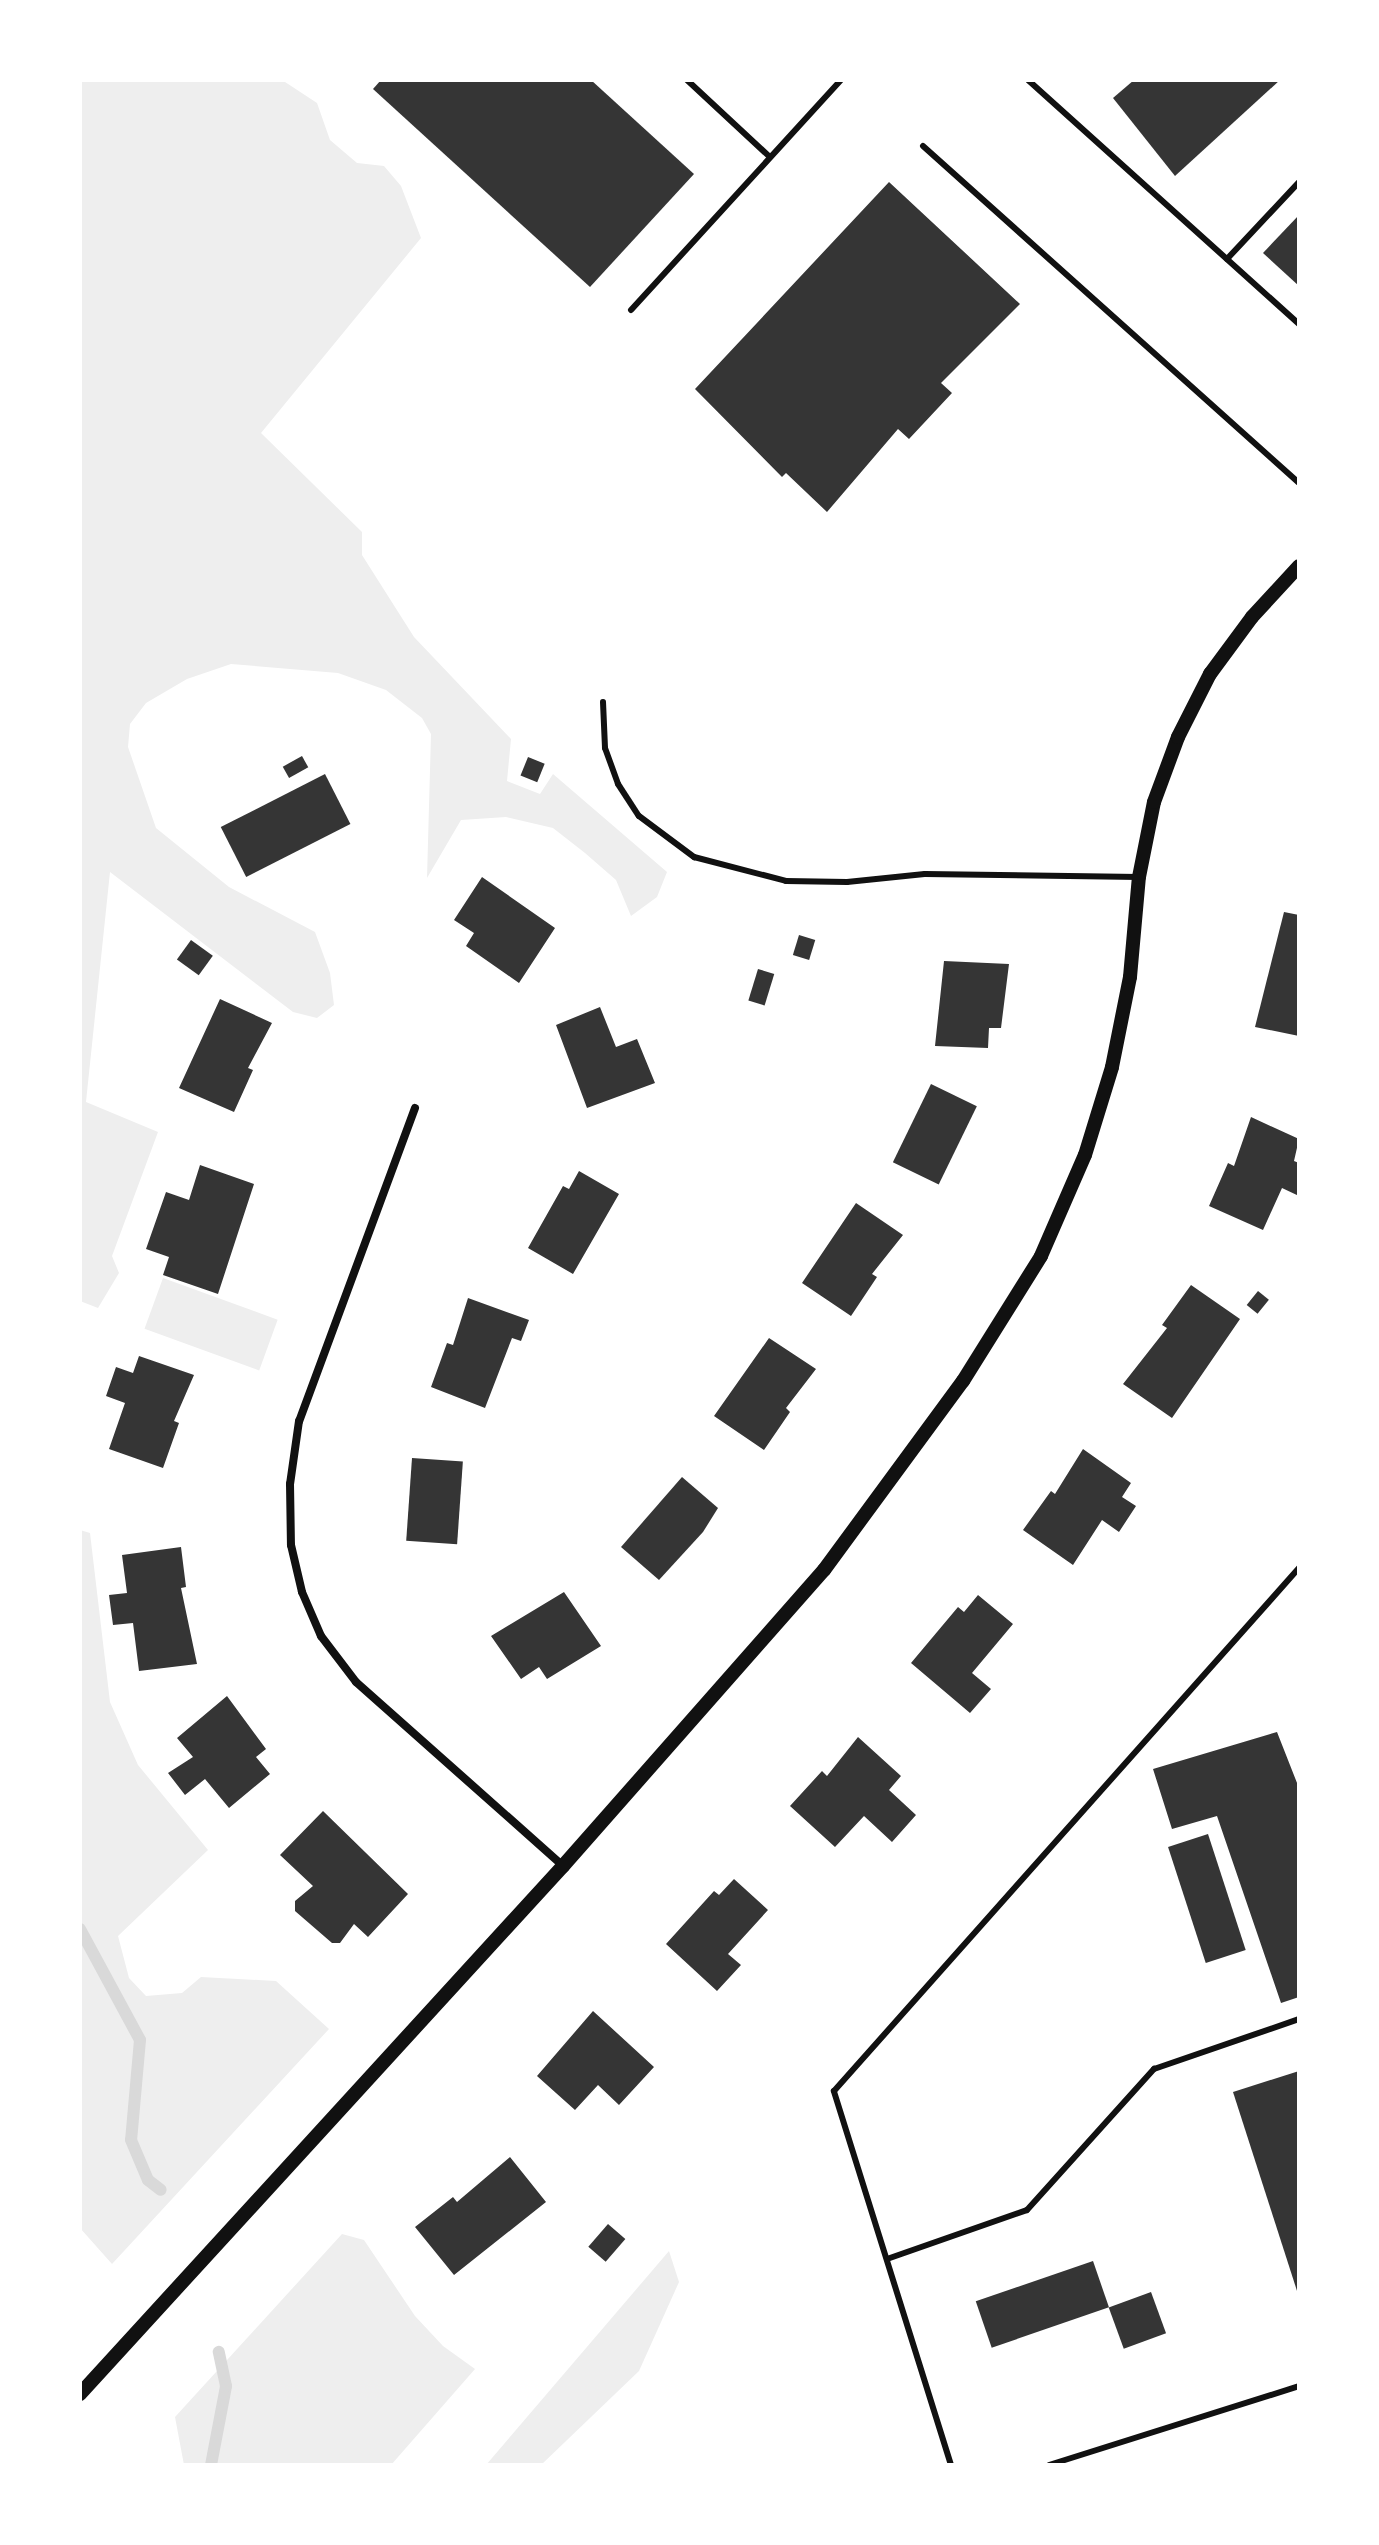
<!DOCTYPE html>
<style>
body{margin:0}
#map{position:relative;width:1379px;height:2545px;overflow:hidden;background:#fff;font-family:"Playfair Display",serif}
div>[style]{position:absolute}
.green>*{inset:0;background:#eee;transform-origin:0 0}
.stream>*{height:12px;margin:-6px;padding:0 6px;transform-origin:6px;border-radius:6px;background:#d9d9d9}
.building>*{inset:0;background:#353535;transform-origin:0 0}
.service>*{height:6px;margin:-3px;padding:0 3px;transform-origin:3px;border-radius:3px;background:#111}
.minor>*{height:8px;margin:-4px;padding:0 4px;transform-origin:4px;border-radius:4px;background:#111}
.tertiary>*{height:14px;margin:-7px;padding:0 7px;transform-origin:7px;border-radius:7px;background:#111}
span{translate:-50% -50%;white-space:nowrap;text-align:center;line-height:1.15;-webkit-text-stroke:8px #fff;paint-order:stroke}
.frame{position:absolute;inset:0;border:82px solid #fff;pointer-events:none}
</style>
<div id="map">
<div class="green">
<i style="clip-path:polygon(80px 80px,282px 80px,317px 103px,330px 140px,357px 163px,384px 166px,401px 186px,421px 238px,261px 433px,362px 532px,362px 555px,414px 637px,511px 739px,507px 781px,540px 794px,553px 774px,667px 872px,657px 897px,631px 916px,616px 880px,585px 853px,553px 828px,506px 817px,461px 820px,427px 878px,431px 734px,422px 718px,386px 690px,338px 673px,231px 664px,187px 679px,146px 703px,130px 724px,128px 747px,156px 828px,229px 887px,315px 932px,330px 973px,334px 1005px,317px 1018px,293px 1012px,110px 872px,86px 1102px,158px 1132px,112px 1256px,119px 1273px,98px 1308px,80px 1301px)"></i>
<i style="left:163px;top:1278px;width:122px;height:54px;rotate:20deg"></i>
<i style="clip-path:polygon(80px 1530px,90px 1533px,110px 1702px,138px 1765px,208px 1850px,118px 1936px,129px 1978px,146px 1996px,182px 1993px,201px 1977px,276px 1981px,329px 2029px,112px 2264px,80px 2228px)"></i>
<i style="clip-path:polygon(342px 2234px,364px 2240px,415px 2316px,443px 2346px,475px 2369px,391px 2465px,184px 2465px,175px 2417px)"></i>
<i style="clip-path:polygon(669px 2251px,679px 2282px,639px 2371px,541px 2465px,486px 2465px)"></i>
</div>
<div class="stream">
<i style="left:80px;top:1929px;width:126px;rotate:61.6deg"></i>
<i style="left:140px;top:2040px;width:100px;rotate:95.1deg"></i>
<i style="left:131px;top:2140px;width:43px;rotate:67deg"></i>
<i style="left:148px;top:2180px;width:16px;rotate:38deg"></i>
<i style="left:211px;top:2465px;width:80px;rotate:-79.2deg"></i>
<i style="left:226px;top:2386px;width:35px;rotate:-102deg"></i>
</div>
<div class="building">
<i style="clip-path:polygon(381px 80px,591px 80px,694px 174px,590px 287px,373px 89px)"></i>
<i style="clip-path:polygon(1134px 80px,1280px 80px,1175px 176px,1113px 98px)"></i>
<i style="clip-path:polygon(889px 182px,1020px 304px,941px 383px,952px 393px,909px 439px,898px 429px,827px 512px,786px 473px,782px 477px,695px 389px)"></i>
<i style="clip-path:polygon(1299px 215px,1299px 286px,1263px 253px)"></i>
<i style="left:302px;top:756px;width:13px;height:22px;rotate:61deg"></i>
<i style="left:528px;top:757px;width:18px;height:20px;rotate:22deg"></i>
<i style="left:325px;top:774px;width:56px;height:117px;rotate:63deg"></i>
<i style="clip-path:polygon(482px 877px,555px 928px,519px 983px,466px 946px,474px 933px,454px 920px)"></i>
<i style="clip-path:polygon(1284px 912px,1299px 915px,1299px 1036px,1255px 1027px)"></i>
<i style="left:799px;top:935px;width:17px;height:21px;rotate:17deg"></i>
<i style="left:191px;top:940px;width:27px;height:24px;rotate:36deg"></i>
<i style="clip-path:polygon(944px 961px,1009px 964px,1001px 1028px,989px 1028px,988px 1048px,935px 1046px)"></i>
<i style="left:758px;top:969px;width:17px;height:33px;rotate:17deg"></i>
<i style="clip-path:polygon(220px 999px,272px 1023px,248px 1068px,253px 1070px,234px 1112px,179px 1088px)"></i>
<i style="clip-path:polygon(600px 1007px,616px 1047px,637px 1039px,655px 1083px,587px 1108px,556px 1025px)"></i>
<i style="left:931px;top:1084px;width:51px;height:87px;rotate:26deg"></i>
<i style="clip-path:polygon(1251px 1117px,1299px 1139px,1294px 1161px,1299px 1163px,1299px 1196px,1282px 1188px,1263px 1230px,1209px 1206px,1228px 1163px,1234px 1166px)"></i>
<i style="clip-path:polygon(200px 1165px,254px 1184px,218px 1294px,163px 1275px,169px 1257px,146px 1249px,166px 1192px,189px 1200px)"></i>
<i style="clip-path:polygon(579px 1171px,619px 1194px,573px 1274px,528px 1248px,563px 1186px,569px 1189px)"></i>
<i style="clip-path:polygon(856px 1203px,903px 1235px,872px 1274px,877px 1277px,851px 1316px,802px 1283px)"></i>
<i style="clip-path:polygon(1191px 1285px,1240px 1319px,1172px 1418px,1123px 1384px,1167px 1328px,1162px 1325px)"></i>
<i style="left:1258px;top:1291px;width:14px;height:18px;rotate:39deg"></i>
<i style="clip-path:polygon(468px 1298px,529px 1320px,521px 1341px,512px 1338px,485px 1408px,431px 1387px,447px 1343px,453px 1345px)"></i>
<i style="clip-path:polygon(769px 1338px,816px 1369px,786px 1408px,790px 1412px,764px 1450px,714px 1416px)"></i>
<i style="clip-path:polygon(139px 1356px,194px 1375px,174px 1421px,179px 1423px,163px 1468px,109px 1449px,125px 1403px,106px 1396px,116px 1367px,133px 1373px)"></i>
<i style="clip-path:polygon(1083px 1449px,1131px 1483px,1122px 1497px,1136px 1506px,1119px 1532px,1102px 1520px,1073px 1565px,1023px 1530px,1051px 1491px,1055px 1494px)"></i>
<i style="left:412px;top:1458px;width:51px;height:83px;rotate:4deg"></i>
<i style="clip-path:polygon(682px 1477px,718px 1508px,703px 1532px,659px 1580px,621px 1547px)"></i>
<i style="clip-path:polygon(181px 1547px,186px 1587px,181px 1588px,197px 1664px,139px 1671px,133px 1623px,113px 1625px,109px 1595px,127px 1593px,122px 1555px)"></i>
<i style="clip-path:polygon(564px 1592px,601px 1646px,547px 1679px,539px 1667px,521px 1679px,491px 1636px)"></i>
<i style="clip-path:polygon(978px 1595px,1013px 1624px,972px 1673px,991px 1689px,970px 1713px,911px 1663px,958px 1607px,964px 1612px)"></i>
<i style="clip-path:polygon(227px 1696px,266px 1749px,256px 1757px,270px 1774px,229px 1808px,205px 1779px,185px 1795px,168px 1773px,193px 1757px,177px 1738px)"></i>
<i style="clip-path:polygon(1277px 1732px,1299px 1788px,1299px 1997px,1281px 2003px,1217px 1816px,1172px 1829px,1153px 1769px)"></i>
<i style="clip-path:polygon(858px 1737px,901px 1776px,889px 1790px,916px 1815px,892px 1842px,864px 1816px,835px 1847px,790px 1806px,822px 1771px,827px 1776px)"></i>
<i style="clip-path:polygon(323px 1811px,408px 1894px,368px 1937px,354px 1924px,340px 1943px,332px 1943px,295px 1911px,295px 1901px,313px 1886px,280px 1855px)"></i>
<i style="left:1208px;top:1834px;width:122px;height:42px;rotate:72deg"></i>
<i style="clip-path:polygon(734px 1879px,768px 1910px,728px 1954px,741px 1965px,717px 1991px,666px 1944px,714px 1891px,719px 1895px)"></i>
<i style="clip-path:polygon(593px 2011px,654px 2067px,619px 2105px,598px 2085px,575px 2110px,537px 2076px)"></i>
<i style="clip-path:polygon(1299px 2071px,1299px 2293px,1298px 2294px,1233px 2092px)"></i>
<i style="clip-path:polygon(510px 2157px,546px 2202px,454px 2275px,415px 2227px,453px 2197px,457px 2202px)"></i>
<i style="left:608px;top:2224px;width:23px;height:30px;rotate:41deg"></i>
<i style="left:1093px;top:2261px;width:49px;height:124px;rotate:71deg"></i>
<i style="left:1151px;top:2292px;width:44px;height:45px;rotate:70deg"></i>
</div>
<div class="service">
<i style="left:687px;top:80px;width:113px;rotate:42.9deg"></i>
<i style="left:1028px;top:80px;width:365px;rotate:42deg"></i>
<i style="left:923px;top:146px;width:505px;rotate:41.87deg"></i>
<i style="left:1227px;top:259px;width:105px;rotate:-46.9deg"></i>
<i style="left:631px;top:310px;width:311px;rotate:-47.6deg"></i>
<i style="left:603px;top:702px;width:46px;rotate:87.5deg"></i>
<i style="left:605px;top:748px;width:38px;rotate:70deg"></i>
<i style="left:618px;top:784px;width:38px;rotate:57deg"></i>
<i style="left:639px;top:816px;width:69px;rotate:36.7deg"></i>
<i style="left:694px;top:857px;width:95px;rotate:14.6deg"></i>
<i style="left:786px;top:881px;width:61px;rotate:0.9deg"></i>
<i style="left:847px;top:882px;width:78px;rotate:-5.9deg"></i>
<i style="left:925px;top:874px;width:214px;rotate:0.8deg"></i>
<i style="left:887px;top:2259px;width:148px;rotate:-19.3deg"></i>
<i style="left:1027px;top:2210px;width:190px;rotate:-48deg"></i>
<i style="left:1154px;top:2069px;width:153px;rotate:-19deg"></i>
<i style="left:951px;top:2465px;width:392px;rotate:-107.4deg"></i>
<i style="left:834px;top:2091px;width:700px;rotate:-48.36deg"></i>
<i style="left:1049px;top:2465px;width:262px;rotate:-17.5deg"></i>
</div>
<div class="minor">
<i style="left:415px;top:1108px;width:334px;rotate:110.3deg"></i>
<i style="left:299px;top:1421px;width:64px;rotate:98.1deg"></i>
<i style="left:290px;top:1484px;width:61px;rotate:89.1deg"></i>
<i style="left:291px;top:1545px;width:48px;rotate:76.8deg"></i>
<i style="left:302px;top:1592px;width:48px;rotate:66.6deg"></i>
<i style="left:321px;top:1636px;width:58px;rotate:52.7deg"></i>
<i style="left:356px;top:1682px;width:277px;rotate:41.6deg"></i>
</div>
<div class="tertiary">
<i style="left:80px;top:2394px;width:716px;rotate:-47.55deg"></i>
<i style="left:563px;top:1866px;width:395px;rotate:-48.6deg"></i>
<i style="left:824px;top:1570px;width:235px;rotate:-53.7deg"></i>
<i style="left:963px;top:1381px;width:147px;rotate:-58deg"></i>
<i style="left:1041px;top:1256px;width:110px;rotate:-66.5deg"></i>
<i style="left:1085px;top:1155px;width:92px;rotate:-72.9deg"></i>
<i style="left:1112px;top:1067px;width:92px;rotate:-78.7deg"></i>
<i style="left:1130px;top:977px;width:100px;rotate:-84.9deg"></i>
<i style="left:1139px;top:877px;width:76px;rotate:-78.7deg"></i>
<i style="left:1154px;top:802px;width:69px;rotate:-69.7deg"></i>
<i style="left:1178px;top:737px;width:71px;rotate:-63.1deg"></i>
<i style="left:1210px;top:674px;width:71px;rotate:-53.6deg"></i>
<i style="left:1252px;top:617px;width:69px;rotate:-47.3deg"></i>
</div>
<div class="frame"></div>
</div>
